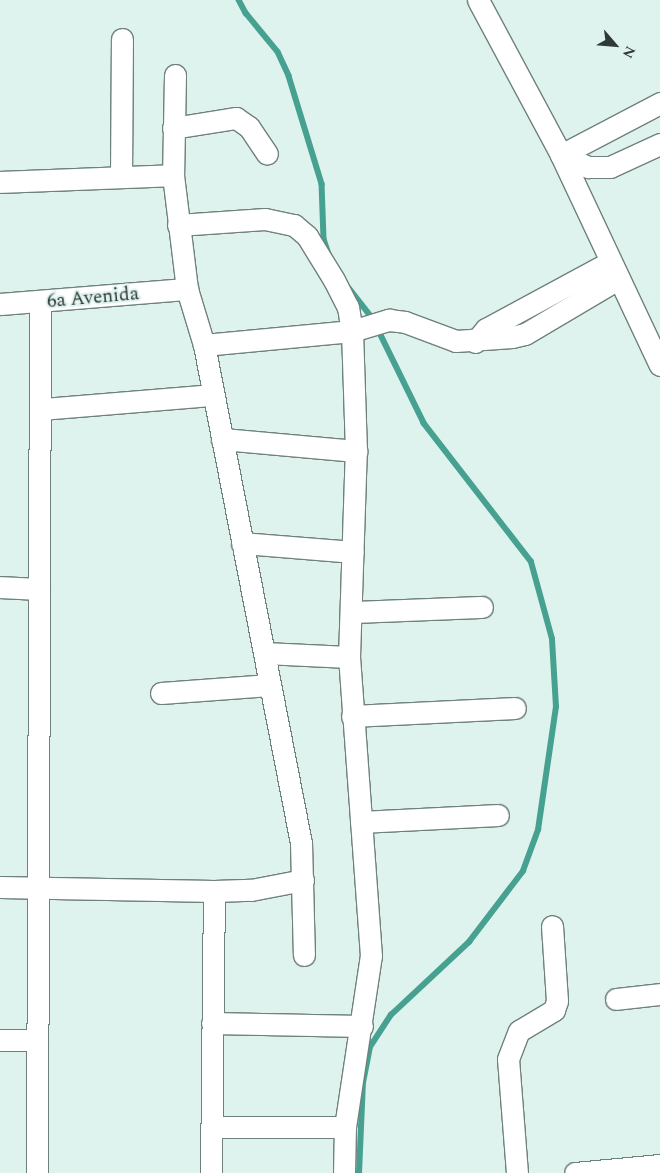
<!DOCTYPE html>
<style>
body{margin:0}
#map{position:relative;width:660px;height:1173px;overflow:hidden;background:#dff3ee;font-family:Spectral,serif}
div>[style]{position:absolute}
.stream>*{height:5.5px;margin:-2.75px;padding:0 2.75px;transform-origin:2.75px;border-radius:2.75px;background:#47a191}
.roads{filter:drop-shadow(1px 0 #6f817d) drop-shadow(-1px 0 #6f817d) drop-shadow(0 1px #6f817d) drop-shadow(0 -1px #6f817d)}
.minor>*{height:21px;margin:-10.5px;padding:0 10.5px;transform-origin:10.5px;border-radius:10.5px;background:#fff}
span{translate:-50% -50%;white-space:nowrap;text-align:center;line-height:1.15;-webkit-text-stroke:4px #dff3ee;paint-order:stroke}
.street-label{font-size:19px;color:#313937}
.north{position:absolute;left:590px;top:20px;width:50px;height:50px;-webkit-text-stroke:4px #dff3ee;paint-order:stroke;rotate:117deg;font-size:14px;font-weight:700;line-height:20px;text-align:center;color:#313937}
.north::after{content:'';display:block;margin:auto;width:18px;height:22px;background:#313937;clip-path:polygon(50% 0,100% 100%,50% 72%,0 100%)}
</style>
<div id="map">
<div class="stream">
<i style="left:239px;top:0;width:15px;rotate:62deg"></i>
<i style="left:246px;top:13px;width:50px;rotate:50.6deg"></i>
<i style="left:278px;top:52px;width:26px;rotate:65deg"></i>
<i style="left:289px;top:76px;width:113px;rotate:73deg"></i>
<i style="left:322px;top:184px;width:55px;rotate:87.9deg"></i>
<i style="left:324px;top:239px;width:16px;rotate:72deg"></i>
<i style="left:349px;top:288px;width:41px;rotate:52deg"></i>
<i style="left:359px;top:1173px;width:90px;rotate:-87.5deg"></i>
<i style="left:363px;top:1083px;width:37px;rotate:-79deg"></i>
<i style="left:370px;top:1047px;width:38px;rotate:-57deg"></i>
<i style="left:391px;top:1015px;width:107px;rotate:-43.1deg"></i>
<i style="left:469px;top:942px;width:89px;rotate:-52.7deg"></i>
<i style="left:523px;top:871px;width:44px;rotate:-69.9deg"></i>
<i style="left:538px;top:830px;width:124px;rotate:-81.7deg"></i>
<i style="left:556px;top:707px;width:68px;rotate:-93.4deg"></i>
<i style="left:552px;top:639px;width:80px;rotate:-105.3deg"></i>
<i style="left:531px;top:562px;width:175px;rotate:-127.8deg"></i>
<i style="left:424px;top:424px;width:107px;rotate:-116.1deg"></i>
</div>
<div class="roads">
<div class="minor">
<i style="left:478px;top:0;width:176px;rotate:61.8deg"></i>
<i style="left:561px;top:155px;width:232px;rotate:64.8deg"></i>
<i style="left:175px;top:75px;width:100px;rotate:91.1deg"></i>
<i style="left:173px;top:175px;width:115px;rotate:83deg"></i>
<i style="left:187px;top:289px;width:59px;rotate:73.1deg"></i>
<i style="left:204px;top:345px;width:507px;rotate:78.98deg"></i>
<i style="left:301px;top:843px;width:112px;rotate:88.5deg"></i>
<i style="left:173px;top:128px;width:64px;rotate:-9deg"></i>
<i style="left:236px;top:118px;width:16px;rotate:35deg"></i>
<i style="left:249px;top:127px;width:32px;rotate:56deg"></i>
<i style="left:561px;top:155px;width:112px;rotate:-27.7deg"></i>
<i style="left:561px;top:155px;width:30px;rotate:24deg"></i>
<i style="left:588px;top:167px;width:22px"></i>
<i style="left:610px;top:167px;width:55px;rotate:-24.7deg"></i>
<i style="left:121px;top:177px;width:138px;rotate:-89.6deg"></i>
<i style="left:0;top:182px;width:173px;rotate:-2.3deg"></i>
<i style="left:178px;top:225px;width:87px;rotate:-3.9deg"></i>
<i style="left:265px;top:219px;width:30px;rotate:12deg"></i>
<i style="left:294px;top:225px;width:17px;rotate:40deg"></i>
<i style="left:307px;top:236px;width:52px;rotate:58.5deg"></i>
<i style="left:334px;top:280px;width:30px;rotate:63deg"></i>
<i style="left:348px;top:307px;width:24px;rotate:81deg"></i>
<i style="left:352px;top:331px;width:149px;rotate:174.6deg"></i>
<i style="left:0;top:304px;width:188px;rotate:-4.6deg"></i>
<i style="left:475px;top:342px;width:17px;rotate:-50deg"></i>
<i style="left:486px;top:329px;width:141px;rotate:-28.4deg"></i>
<i style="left:42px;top:409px;width:171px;rotate:-4.7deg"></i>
<i style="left:222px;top:439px;width:135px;rotate:5.1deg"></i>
<i style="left:242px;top:543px;width:111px;rotate:4.6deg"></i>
<i style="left:0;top:587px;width:39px;rotate:3deg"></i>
<i style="left:352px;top:612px;width:130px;rotate:-2.2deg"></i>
<i style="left:264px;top:653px;width:85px;rotate:2.7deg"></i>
<i style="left:161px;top:693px;width:109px;rotate:-4.2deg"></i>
<i style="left:352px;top:716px;width:163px;rotate:-2.8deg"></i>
<i style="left:361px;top:822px;width:137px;rotate:-2.9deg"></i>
<i style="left:0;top:887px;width:214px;rotate:1.1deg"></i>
<i style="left:214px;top:891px;width:37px;rotate:-2deg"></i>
<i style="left:251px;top:890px;width:53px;rotate:-10.9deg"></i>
<i style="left:616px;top:999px;width:44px;rotate:-6.5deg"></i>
<i style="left:212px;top:1023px;width:150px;rotate:1.1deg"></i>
<i style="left:0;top:1040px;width:37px"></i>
<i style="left:211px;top:1127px;width:134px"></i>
<i style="left:37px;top:1173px;width:870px;rotate:-89.8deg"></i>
<i style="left:211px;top:1173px;width:282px;rotate:-89.4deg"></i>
<i style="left:344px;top:1173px;width:46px;rotate:-88.8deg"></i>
<i style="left:345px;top:1127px;width:173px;rotate:-81.4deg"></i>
<i style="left:371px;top:956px;width:300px;rotate:-94.2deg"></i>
<i style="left:349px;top:657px;width:206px;rotate:-88.1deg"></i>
<i style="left:356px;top:451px;width:120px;rotate:-91.9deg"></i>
<i style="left:352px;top:331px;width:39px;rotate:-17deg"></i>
<i style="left:389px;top:320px;width:16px;rotate:7deg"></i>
<i style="left:405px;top:322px;width:54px;rotate:20.4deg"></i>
<i style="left:456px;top:341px;width:56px;rotate:-4.1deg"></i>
<i style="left:512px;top:337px;width:13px;rotate:-13deg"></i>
<i style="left:525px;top:334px;width:108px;rotate:-30.6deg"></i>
<i style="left:517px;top:1173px;width:114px;rotate:-94.5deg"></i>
<i style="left:508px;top:1059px;width:30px;rotate:-69deg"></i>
<i style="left:519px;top:1031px;width:41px;rotate:-31deg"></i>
<i style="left:554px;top:1010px;width:9px;rotate:-72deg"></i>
<i style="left:557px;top:1001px;width:75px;rotate:-93.8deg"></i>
<i style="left:575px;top:1173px;width:85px;rotate:-5.4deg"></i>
</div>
</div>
<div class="street-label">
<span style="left:93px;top:298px;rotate:-5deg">6a Avenida</span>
</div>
<div class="north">N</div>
</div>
